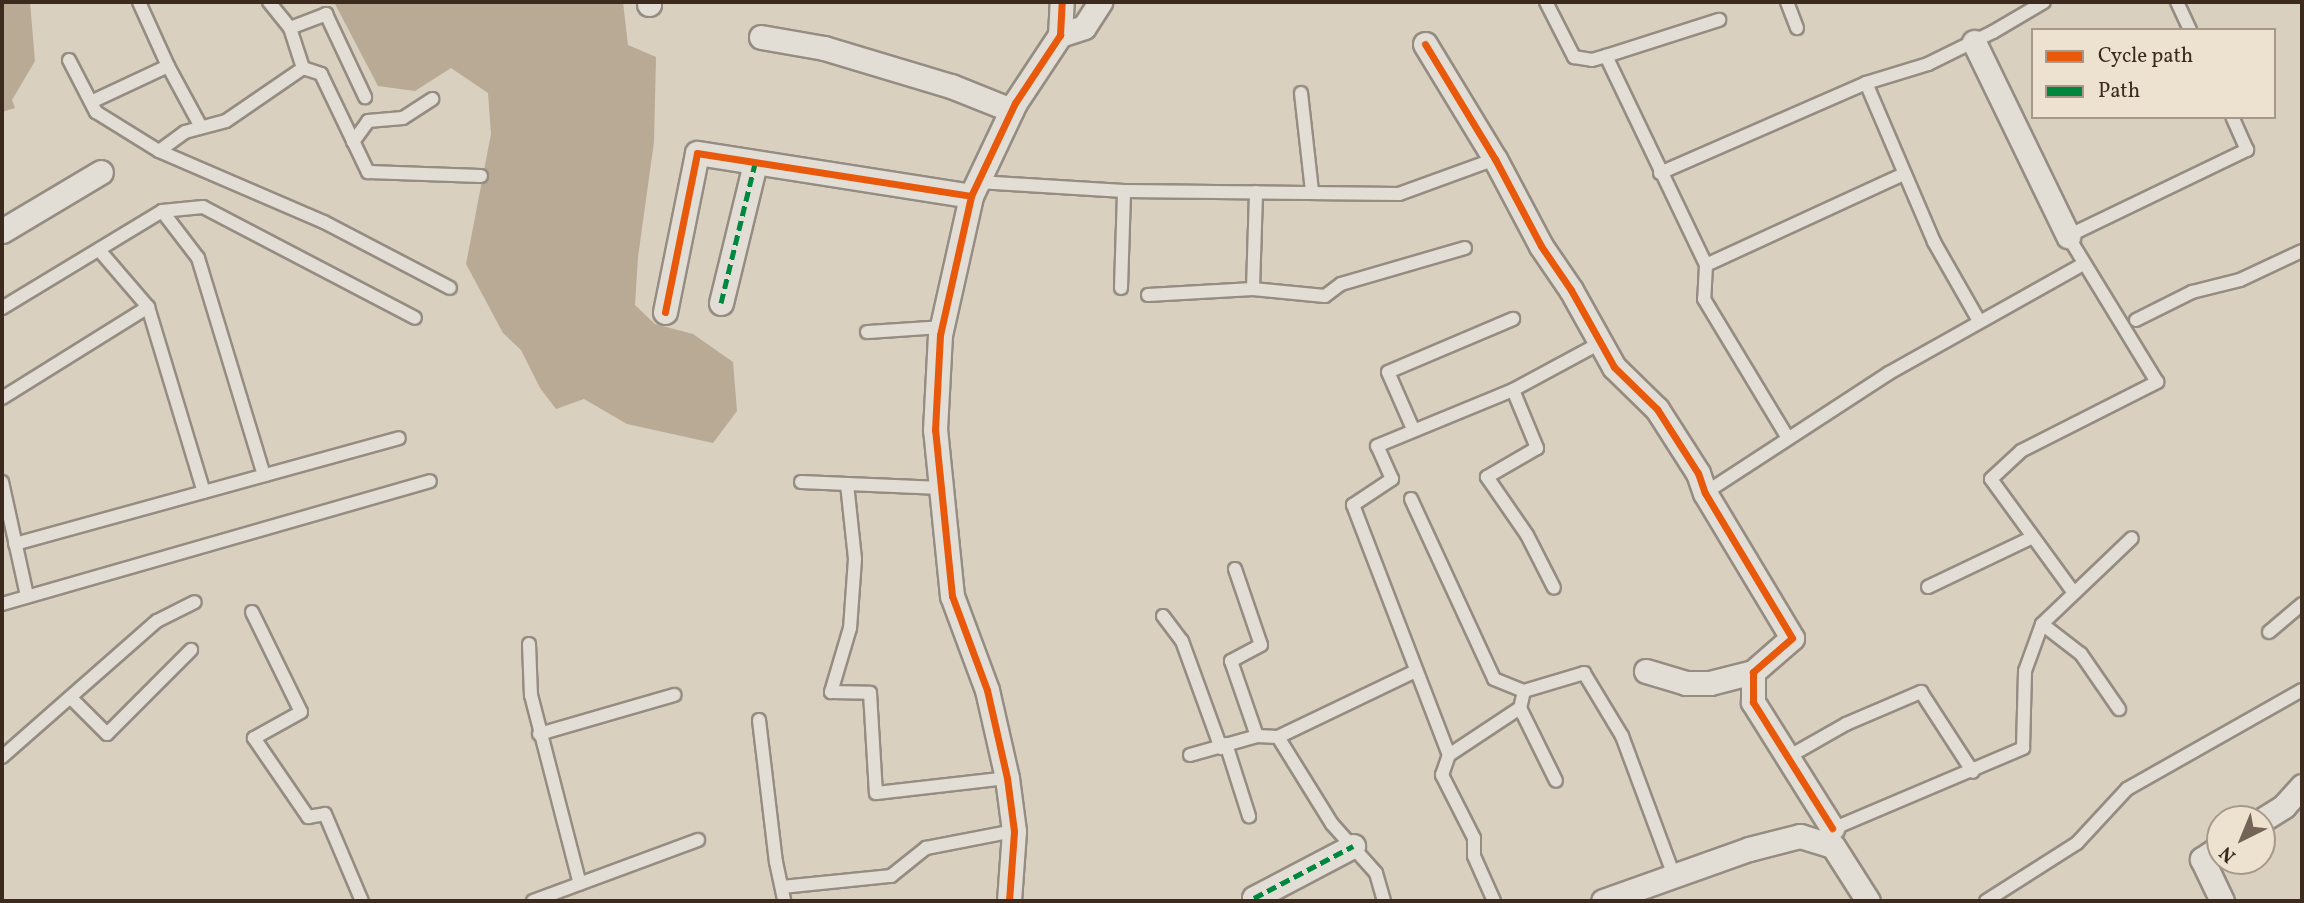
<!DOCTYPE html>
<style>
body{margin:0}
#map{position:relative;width:2304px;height:903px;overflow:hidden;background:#dad0c0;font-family:Vollkorn,serif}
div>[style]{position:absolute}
.water>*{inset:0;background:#b9aa95}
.roads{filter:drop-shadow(2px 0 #958c82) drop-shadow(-2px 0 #958c82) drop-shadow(0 2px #958c82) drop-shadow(0 -2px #958c82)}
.service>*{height:12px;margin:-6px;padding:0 6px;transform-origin:6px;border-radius:6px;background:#e2ddd5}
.minor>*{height:23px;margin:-11.5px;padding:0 11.5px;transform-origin:11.5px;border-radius:11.5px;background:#e2ddd5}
.quiet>*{height:5px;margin-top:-2.5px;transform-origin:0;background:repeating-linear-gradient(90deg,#00873e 0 10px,transparent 0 15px)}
.cycleway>*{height:7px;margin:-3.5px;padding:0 3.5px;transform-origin:3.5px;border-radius:3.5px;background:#e8590c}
span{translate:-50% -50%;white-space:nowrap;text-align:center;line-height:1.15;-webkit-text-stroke:7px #ede2cf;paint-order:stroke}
.frame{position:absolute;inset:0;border:4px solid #3d2a1f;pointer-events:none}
.legend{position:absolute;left:2031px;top:28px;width:245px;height:91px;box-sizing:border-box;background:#ede2cf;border:2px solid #a79889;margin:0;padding:9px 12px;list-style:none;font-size:21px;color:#3d2a1f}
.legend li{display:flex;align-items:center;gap:14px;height:35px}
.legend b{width:35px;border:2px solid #a79889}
.north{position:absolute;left:2206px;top:805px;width:70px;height:70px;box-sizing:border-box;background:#ede2cf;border:2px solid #a79889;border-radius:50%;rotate:223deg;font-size:19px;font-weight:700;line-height:28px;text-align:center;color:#3d2a1f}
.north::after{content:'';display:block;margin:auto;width:24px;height:32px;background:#746457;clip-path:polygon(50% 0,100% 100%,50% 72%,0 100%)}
</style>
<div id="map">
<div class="water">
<i style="clip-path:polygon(2px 2px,30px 2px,35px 61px,12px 100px,15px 108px,2px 112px)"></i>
<i style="clip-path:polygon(334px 2px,623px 2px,628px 45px,656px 57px,654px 142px,638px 257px,635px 305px,655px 324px,693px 334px,733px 362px,737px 411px,713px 443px,627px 424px,584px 399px,556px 409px,540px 388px,521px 350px,503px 333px,466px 264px,491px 134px,488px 93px,451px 68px,415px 91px,378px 86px)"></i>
</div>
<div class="roads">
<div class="service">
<i style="left:269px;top:2px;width:33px;rotate:51deg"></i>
<i style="left:290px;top:28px;width:39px;rotate:-21deg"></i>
<i style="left:326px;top:14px;width:92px;rotate:64.8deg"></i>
<i style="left:1546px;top:2px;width:62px;rotate:63deg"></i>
<i style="left:1574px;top:57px;width:18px;rotate:9deg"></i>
<i style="left:1592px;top:60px;width:15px;rotate:-16deg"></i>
<i style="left:1606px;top:56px;width:232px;rotate:64.4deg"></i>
<i style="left:1706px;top:265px;width:218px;rotate:-24.7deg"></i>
<i style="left:1787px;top:2px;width:28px;rotate:69deg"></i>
<i style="left:2177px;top:2px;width:31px;rotate:65deg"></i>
<i style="left:290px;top:28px;width:42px;rotate:72deg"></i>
<i style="left:303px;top:68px;width:19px;rotate:18deg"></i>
<i style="left:321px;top:74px;width:109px;rotate:64.4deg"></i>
<i style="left:368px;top:172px;width:113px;rotate:2deg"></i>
<i style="left:1606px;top:56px;width:119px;rotate:-17.7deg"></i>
<i style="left:69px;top:60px;width:59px;rotate:62.6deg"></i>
<i style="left:96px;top:112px;width:74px;rotate:31.8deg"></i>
<i style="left:159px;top:151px;width:180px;rotate:23.3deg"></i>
<i style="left:324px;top:222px;width:142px;rotate:27.6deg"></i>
<i style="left:168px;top:66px;width:69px;rotate:61.6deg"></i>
<i style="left:1866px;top:83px;width:173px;rotate:66.8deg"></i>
<i style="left:1934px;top:242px;width:91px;rotate:60.3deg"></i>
<i style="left:1301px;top:93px;width:99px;rotate:83.6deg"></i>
<i style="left:91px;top:102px;width:85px;rotate:-25.1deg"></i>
<i style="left:168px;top:66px;width:70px;rotate:-114.4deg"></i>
<i style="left:353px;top:142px;width:26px;rotate:-54deg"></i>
<i style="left:368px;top:121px;width:35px;rotate:-5deg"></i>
<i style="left:403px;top:118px;width:35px;rotate:-33deg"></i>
<i style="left:159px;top:151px;width:32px;rotate:-36deg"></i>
<i style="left:185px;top:132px;width:42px;rotate:-15deg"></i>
<i style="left:226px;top:121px;width:93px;rotate:-34.5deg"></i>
<i style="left:1660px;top:173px;width:225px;rotate:-23.6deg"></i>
<i style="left:1866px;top:83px;width:65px;rotate:-17deg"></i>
<i style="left:1928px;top:64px;width:72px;rotate:-26.2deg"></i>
<i style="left:1993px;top:32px;width:59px;rotate:-30.5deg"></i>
<i style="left:978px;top:182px;width:146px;rotate:3.5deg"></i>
<i style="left:1124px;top:191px;width:275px;rotate:0.6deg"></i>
<i style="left:1399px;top:194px;width:102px;rotate:-20deg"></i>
<i style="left:162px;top:211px;width:59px;rotate:52.5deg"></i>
<i style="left:198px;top:258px;width:227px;rotate:73.1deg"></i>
<i style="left:99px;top:250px;width:75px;rotate:49.3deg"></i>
<i style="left:148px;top:307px;width:193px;rotate:73.2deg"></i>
<i style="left:1706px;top:265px;width:34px;rotate:93deg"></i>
<i style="left:1704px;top:299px;width:162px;rotate:58.9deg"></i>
<i style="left:1121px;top:288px;width:97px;rotate:-88.2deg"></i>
<i style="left:1253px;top:289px;width:97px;rotate:-88.2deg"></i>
<i style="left:1148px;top:295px;width:105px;rotate:-3.3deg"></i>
<i style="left:1253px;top:289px;width:72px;rotate:5.6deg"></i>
<i style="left:1325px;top:296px;width:20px;rotate:-37deg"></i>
<i style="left:1341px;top:284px;width:129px;rotate:-16.2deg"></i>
<i style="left:2px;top:308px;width:187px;rotate:-31.2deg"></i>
<i style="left:162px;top:211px;width:41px;rotate:-5.6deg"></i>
<i style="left:203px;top:207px;width:239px;rotate:27.6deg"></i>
<i style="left:2136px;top:320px;width:63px;rotate:-26.6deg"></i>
<i style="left:2192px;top:292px;width:49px;rotate:-14deg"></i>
<i style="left:2240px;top:280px;width:68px;rotate:-25.1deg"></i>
<i style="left:867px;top:332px;width:75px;rotate:-3.8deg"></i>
<i style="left:1513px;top:390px;width:63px;rotate:67.5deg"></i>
<i style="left:1537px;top:448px;width:58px;rotate:149.9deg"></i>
<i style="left:1487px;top:477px;width:70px;rotate:55.4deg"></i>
<i style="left:1527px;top:535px;width:59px;rotate:63deg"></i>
<i style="left:2px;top:398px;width:172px;rotate:-31.9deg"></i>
<i style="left:1413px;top:429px;width:62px;rotate:-113.7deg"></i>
<i style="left:1388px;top:372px;width:136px;rotate:-23deg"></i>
<i style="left:2px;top:482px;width:117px;rotate:77.6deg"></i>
<i style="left:801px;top:482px;width:140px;rotate:2.5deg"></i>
<i style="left:847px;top:484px;width:75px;rotate:83.9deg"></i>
<i style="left:855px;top:559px;width:69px;rotate:94.1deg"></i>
<i style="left:850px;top:628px;width:67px;rotate:106.5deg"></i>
<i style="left:831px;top:692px;width:39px;rotate:1deg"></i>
<i style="left:870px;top:693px;width:100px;rotate:86.6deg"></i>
<i style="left:876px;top:793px;width:132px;rotate:-6.5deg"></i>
<i style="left:1705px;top:493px;width:220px;rotate:-33.1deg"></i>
<i style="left:1889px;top:373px;width:223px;rotate:-29.3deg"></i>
<i style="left:1411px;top:499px;width:198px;rotate:65.2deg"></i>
<i style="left:1494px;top:679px;width:32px;rotate:22deg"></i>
<i style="left:1524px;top:691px;width:17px;rotate:103deg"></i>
<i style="left:1520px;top:708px;width:81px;rotate:63.7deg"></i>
<i style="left:15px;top:544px;width:398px;rotate:-15.4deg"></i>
<i style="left:1235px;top:569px;width:80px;rotate:71.1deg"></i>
<i style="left:1261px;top:645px;width:34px;rotate:152deg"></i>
<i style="left:1231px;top:661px;width:79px;rotate:70.9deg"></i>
<i style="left:1928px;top:587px;width:116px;rotate:-25.5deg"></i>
<i style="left:2074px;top:593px;width:141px;rotate:-126.1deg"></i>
<i style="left:1991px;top:479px;width:41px;rotate:-43deg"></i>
<i style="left:2021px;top:451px;width:153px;rotate:-26.9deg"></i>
<i style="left:2157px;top:382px;width:171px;rotate:-121.4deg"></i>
<i style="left:2068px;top:236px;width:199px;rotate:-25.7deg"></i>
<i style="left:2247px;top:150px;width:36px;rotate:-114deg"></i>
<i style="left:2px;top:604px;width:445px;rotate:-16deg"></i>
<i style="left:252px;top:612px;width:111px;rotate:63.9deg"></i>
<i style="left:301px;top:712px;width:54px;rotate:151deg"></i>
<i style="left:254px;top:738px;width:96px;rotate:55.6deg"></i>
<i style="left:308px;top:817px;width:17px;rotate:-10deg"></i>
<i style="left:325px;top:814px;width:95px;rotate:67deg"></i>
<i style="left:1163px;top:616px;width:31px;rotate:53deg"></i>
<i style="left:1182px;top:641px;width:114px;rotate:70deg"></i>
<i style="left:2042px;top:624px;width:49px;rotate:37.6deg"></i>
<i style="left:2081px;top:654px;width:67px;rotate:55.4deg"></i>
<i style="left:2269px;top:632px;width:43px;rotate:-40.3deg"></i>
<i style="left:529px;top:644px;width:51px;rotate:87.8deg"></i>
<i style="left:531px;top:695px;width:195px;rotate:75.5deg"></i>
<i style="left:1524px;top:691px;width:63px;rotate:-16.7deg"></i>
<i style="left:1584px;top:673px;width:74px;rotate:58.9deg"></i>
<i style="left:1622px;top:736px;width:149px;rotate:69.6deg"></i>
<i style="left:71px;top:698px;width:51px;rotate:45deg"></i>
<i style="left:107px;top:734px;width:119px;rotate:-45deg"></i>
<i style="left:759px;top:720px;width:143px;rotate:83.2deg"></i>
<i style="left:776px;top:862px;width:40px;rotate:78deg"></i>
<i style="left:539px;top:734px;width:141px;rotate:-16.1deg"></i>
<i style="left:1226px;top:744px;width:76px;rotate:72.3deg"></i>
<i style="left:1190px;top:755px;width:70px;rotate:-15.8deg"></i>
<i style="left:1257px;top:736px;width:21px;rotate:3deg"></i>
<i style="left:1449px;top:755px;width:85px;rotate:-33.5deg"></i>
<i style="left:2px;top:757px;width:206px;rotate:-41.3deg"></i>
<i style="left:157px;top:621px;width:42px;rotate:-26.6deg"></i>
<i style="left:1788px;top:757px;width:67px;rotate:-29.6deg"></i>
<i style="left:1846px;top:724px;width:82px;rotate:-23.1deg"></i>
<i style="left:1921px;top:692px;width:95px;rotate:57deg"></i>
<i style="left:1830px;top:830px;width:210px;rotate:-23deg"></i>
<i style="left:2023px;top:748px;width:77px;rotate:-88.5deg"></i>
<i style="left:2025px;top:671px;width:50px;rotate:-70.1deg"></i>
<i style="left:2042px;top:624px;width:124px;rotate:-43.7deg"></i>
<i style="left:782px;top:887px;width:110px;rotate:-5.8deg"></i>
<i style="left:891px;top:876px;width:45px;rotate:-38.7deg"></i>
<i style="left:926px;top:848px;width:90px;rotate:-10.9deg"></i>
<i style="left:533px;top:901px;width:176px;rotate:-20.3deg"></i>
<i style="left:1384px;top:901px;width:29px;rotate:-106deg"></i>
<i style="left:1376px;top:873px;width:66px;rotate:-131.9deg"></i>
<i style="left:1332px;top:824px;width:102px;rotate:-121.8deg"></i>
<i style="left:1278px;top:737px;width:153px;rotate:-25.6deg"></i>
<i style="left:1494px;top:901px;width:49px;rotate:-114deg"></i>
<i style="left:1474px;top:856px;width:18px;rotate:-90deg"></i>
<i style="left:1474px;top:838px;width:71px;rotate:-116.9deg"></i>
<i style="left:1442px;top:775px;width:21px;rotate:-71deg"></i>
<i style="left:1449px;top:755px;width:268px;rotate:-111deg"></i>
<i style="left:1353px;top:505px;width:47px;rotate:-33.7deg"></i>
<i style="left:1392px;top:479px;width:36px;rotate:-114deg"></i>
<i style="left:1377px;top:446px;width:147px;rotate:-22.4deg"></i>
<i style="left:1513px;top:390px;width:99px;rotate:-28.4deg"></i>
<i style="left:1986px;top:901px;width:108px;rotate:-32.5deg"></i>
<i style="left:2077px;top:843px;width:74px;rotate:-47.2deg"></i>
<i style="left:2127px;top:789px;width:201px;rotate:-29.5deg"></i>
</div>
<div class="minor">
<i style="left:649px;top:4px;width:2px;rotate:-90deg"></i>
<i style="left:1060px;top:35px;width:25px;rotate:-18deg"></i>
<i style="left:1084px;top:27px;width:30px;rotate:-57deg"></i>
<i style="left:761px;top:37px;width:64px;rotate:9.9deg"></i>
<i style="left:824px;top:48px;width:133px;rotate:16.7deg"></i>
<i style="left:951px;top:86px;width:65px;rotate:21.8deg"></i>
<i style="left:1974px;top:42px;width:216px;rotate:64.1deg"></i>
<i style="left:1425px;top:44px;width:135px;rotate:58.7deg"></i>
<i style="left:1495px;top:159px;width:98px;rotate:62.1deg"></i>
<i style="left:1541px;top:246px;width:53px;rotate:55.7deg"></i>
<i style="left:1571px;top:290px;width:88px;rotate:60.8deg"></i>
<i style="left:1614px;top:367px;width:60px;rotate:44.3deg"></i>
<i style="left:1657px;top:409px;width:76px;rotate:57.4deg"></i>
<i style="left:1698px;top:473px;width:21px;rotate:71deg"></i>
<i style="left:1705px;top:493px;width:169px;rotate:59deg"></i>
<i style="left:1792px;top:638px;width:52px;rotate:138.9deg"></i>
<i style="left:1753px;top:672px;width:30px;rotate:90deg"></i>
<i style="left:1753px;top:702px;width:149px;rotate:57.9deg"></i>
<i style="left:2px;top:231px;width:115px;rotate:-30.8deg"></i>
<i style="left:721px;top:303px;width:143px;rotate:-76.3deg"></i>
<i style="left:665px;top:312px;width:162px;rotate:-78.6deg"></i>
<i style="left:697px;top:153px;width:277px;rotate:8.9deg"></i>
<i style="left:1646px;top:671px;width:42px;rotate:16.7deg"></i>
<i style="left:1686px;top:683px;width:24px"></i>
<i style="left:1710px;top:683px;width:44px;rotate:-14.3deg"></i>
<i style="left:2262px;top:820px;width:26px;rotate:-32deg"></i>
<i style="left:2284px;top:806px;width:27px;rotate:-48deg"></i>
<i style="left:2220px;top:847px;width:22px;rotate:146deg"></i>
<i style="left:2202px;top:859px;width:47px;rotate:64.5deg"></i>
<i style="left:1009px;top:901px;width:70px;rotate:-85.9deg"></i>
<i style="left:1014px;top:831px;width:53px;rotate:-97.5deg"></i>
<i style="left:1007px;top:778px;width:90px;rotate:-102.8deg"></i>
<i style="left:987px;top:690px;width:100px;rotate:-110.4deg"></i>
<i style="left:952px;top:596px;width:167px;rotate:-95.8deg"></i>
<i style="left:935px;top:430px;width:95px;rotate:-87deg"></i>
<i style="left:940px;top:335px;width:142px;rotate:-77.4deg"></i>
<i style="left:971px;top:196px;width:103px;rotate:-64.7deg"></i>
<i style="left:1015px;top:103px;width:82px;rotate:-56.5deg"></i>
<i style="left:1060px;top:35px;width:33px;rotate:-87deg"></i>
<i style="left:1255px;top:901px;width:3px;rotate:-108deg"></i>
<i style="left:1254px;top:898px;width:112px;rotate:-27.7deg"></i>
<i style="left:1603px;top:901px;width:155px;rotate:-19.6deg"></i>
<i style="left:1749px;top:849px;width:53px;rotate:-14.3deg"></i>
<i style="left:1800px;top:836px;width:34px;rotate:17deg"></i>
<i style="left:1833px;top:846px;width:65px;rotate:57.5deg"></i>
</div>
</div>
<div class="quiet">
<i style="left:721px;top:303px;width:143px;rotate:-76.3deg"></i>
<i style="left:1255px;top:901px;width:3px;rotate:-108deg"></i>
<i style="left:1254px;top:898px;width:112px;rotate:-27.7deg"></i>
</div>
<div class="cycleway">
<i style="left:1425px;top:44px;width:135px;rotate:58.7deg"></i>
<i style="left:1495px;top:159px;width:98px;rotate:62.1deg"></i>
<i style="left:1541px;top:246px;width:53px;rotate:55.7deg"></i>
<i style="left:1571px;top:290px;width:88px;rotate:60.8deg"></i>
<i style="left:1614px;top:367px;width:60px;rotate:44.3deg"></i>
<i style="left:1657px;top:409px;width:76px;rotate:57.4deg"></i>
<i style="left:1698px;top:473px;width:21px;rotate:71deg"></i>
<i style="left:1705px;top:493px;width:169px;rotate:59deg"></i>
<i style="left:1792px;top:638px;width:52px;rotate:138.9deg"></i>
<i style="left:1753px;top:672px;width:30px;rotate:90deg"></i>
<i style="left:1753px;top:702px;width:149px;rotate:57.9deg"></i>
<i style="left:665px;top:312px;width:162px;rotate:-78.6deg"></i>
<i style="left:697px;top:153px;width:277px;rotate:8.9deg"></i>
<i style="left:1009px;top:901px;width:70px;rotate:-85.9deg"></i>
<i style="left:1014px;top:831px;width:53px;rotate:-97.5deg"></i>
<i style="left:1007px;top:778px;width:90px;rotate:-102.8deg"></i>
<i style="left:987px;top:690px;width:100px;rotate:-110.4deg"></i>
<i style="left:952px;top:596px;width:167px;rotate:-95.8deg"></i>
<i style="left:935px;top:430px;width:95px;rotate:-87deg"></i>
<i style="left:940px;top:335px;width:142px;rotate:-77.4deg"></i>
<i style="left:971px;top:196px;width:103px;rotate:-64.7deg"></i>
<i style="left:1015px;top:103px;width:82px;rotate:-56.5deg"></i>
<i style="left:1060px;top:35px;width:33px;rotate:-87deg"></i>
</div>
<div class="frame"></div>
<ul class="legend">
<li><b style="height:9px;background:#e8590c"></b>Cycle path</li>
<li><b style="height:9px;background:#00873e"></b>Path</li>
</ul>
<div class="north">N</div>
</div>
